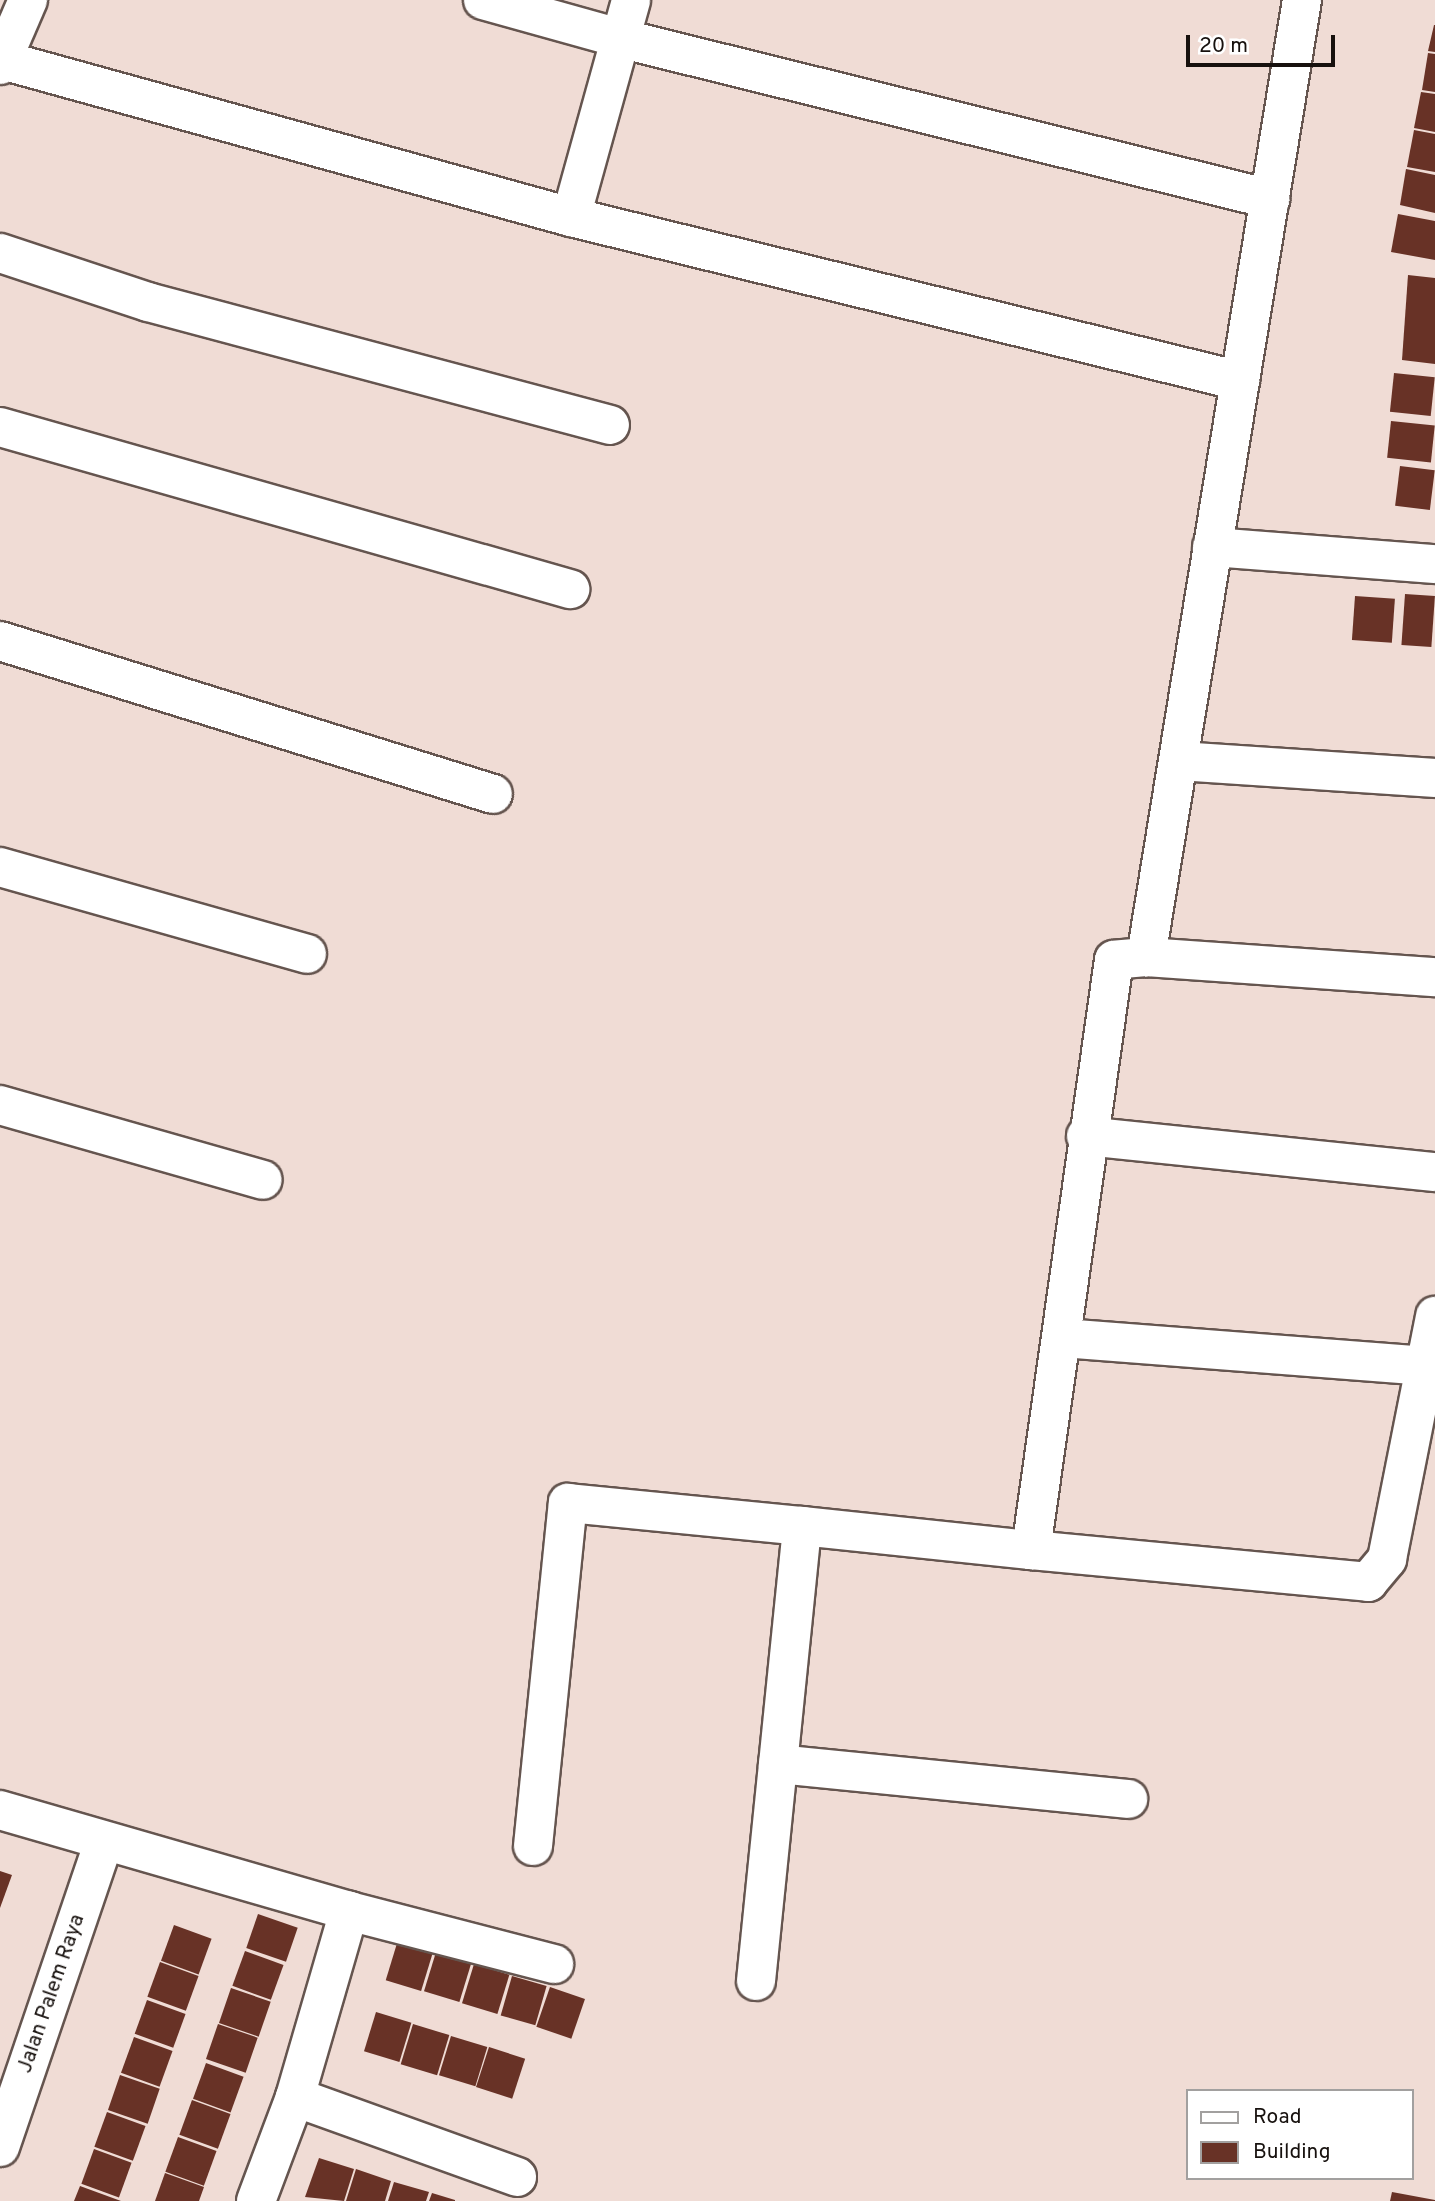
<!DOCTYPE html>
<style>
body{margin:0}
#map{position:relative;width:1435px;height:2201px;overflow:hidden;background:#f0dcd5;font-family:Overpass,sans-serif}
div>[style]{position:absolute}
.building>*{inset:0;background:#683226;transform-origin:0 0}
.roads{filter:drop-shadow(2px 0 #65554f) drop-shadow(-2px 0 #65554f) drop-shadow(0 2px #65554f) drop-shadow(0 -2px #65554f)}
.minor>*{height:38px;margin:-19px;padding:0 19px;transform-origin:19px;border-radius:19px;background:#fff}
span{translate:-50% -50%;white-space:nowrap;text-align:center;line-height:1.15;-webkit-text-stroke:7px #fff;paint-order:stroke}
.street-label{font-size:21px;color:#17110e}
.legend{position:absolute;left:1186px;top:2089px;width:228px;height:91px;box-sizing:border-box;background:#fff;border:2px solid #a2a09f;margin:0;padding:9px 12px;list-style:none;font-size:21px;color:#17110e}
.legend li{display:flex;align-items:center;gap:14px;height:35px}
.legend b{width:35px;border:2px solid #a2a09f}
.scale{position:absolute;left:1186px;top:35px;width:149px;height:32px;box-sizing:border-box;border:4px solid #17110e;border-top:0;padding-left:9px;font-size:21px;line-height:24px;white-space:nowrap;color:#17110e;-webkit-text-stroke:5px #fff;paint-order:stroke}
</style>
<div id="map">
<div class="building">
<i style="clip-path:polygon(1434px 25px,1435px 25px,1435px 52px,1428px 51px)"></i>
<i style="clip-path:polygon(1428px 53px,1435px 54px,1435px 92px,1422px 90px)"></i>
<i style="clip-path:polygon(1421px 92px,1435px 94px,1435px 132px,1414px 128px)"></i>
<i style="clip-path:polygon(1414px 130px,1435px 134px,1435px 172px,1407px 167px)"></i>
<i style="clip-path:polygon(1406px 169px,1435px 175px,1435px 213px,1400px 205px)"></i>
<i style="clip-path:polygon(1398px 214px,1435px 221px,1435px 260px,1391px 252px)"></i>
<i style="clip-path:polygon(1408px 275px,1435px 278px,1435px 364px,1402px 360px)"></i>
<i style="left:1394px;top:373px;width:41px;height:39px;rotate:6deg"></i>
<i style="left:1391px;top:421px;width:44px;height:37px;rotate:6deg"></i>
<i style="left:1400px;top:466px;width:35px;height:40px;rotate:7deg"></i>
<i style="left:1405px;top:594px;width:30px;height:51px;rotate:4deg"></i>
<i style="left:1355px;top:596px;width:40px;height:44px;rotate:4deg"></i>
<i style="clip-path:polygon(0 1871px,12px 1875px,0 1908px)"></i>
<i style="left:258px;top:1914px;width:42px;height:36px;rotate:19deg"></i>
<i style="left:174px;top:1925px;width:40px;height:38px;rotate:20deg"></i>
<i style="left:398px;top:1940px;width:37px;height:42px;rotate:17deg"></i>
<i style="left:245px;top:1951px;width:41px;height:37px;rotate:20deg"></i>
<i style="left:436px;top:1952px;width:37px;height:41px;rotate:17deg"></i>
<i style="left:160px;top:1962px;width:41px;height:37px;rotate:20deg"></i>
<i style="left:474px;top:1964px;width:37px;height:41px;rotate:17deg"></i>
<i style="left:512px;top:1976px;width:36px;height:41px;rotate:16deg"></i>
<i style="left:550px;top:1987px;width:37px;height:42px;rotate:19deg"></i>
<i style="left:231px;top:1988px;width:42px;height:37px;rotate:19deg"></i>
<i style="left:147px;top:2000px;width:41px;height:36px;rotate:20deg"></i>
<i style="left:376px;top:2012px;width:37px;height:41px;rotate:17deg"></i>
<i style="left:218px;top:2024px;width:42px;height:37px;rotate:19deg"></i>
<i style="left:413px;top:2024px;width:38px;height:42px;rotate:17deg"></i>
<i style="left:451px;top:2036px;width:38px;height:41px;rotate:17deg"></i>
<i style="left:134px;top:2037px;width:41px;height:38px;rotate:20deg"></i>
<i style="left:489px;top:2047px;width:38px;height:42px;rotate:18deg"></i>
<i style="left:206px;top:2063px;width:40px;height:38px;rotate:20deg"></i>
<i style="left:120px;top:2075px;width:42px;height:37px;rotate:19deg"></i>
<i style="left:192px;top:2100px;width:41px;height:37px;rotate:20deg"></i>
<i style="left:107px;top:2112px;width:41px;height:37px;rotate:20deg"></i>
<i style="left:178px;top:2137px;width:41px;height:37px;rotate:20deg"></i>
<i style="left:94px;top:2149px;width:40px;height:37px;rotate:20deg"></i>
<i style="clip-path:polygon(319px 2158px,354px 2169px,344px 2201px,305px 2197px)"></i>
<i style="clip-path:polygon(356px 2169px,391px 2181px,385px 2201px,346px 2201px)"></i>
<i style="clip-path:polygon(165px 2173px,204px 2187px,199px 2201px,155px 2201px)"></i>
<i style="clip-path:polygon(394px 2182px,429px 2192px,426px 2201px,388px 2201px)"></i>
<i style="clip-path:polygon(80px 2186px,121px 2201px,74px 2201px)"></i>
<i style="clip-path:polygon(1392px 2192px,1435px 2200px,1435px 2201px,1390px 2201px)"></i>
<i style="clip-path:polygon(432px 2193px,455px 2200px,455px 2201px,429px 2201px)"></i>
</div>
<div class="roads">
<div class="minor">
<i style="left:483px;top:0;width:141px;rotate:15.6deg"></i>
<i style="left:619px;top:38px;width:671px;rotate:13.89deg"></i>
<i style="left:1302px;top:0;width:970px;rotate:99.26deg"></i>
<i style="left:1146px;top:957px;width:290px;rotate:4deg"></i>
<i style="left:2px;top:60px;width:590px;rotate:15.43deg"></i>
<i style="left:571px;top:217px;width:689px;rotate:13.77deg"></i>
<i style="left:0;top:65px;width:71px;rotate:-66.7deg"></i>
<i style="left:571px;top:217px;width:225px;rotate:-74.5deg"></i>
<i style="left:0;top:253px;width:156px;rotate:18.3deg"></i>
<i style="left:148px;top:302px;width:478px;rotate:14.9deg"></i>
<i style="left:0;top:427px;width:593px;rotate:15.87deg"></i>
<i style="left:1212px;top:547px;width:224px;rotate:4.4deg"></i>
<i style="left:0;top:641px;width:516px;rotate:17.24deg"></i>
<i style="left:1179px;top:761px;width:257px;rotate:3.8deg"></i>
<i style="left:0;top:867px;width:319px;rotate:15.8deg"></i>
<i style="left:1146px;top:957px;width:32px;rotate:175deg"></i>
<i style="left:1114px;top:960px;width:596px;rotate:98.01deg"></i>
<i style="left:1031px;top:1550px;width:339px;rotate:5.4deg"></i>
<i style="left:1368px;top:1582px;width:30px;rotate:-50deg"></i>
<i style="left:1387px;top:1559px;width:248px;rotate:-78.8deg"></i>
<i style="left:0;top:1105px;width:273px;rotate:15.9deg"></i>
<i style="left:1086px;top:1136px;width:351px;rotate:5.9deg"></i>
<i style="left:1062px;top:1338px;width:366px;rotate:4.4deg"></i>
<i style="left:778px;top:1764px;width:352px;rotate:5.7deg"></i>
<i style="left:0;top:1810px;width:363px;rotate:16.1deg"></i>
<i style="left:533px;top:1846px;width:345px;rotate:-84.2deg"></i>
<i style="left:568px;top:1503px;width:235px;rotate:5.6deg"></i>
<i style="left:756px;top:1981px;width:457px;rotate:-84.2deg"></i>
<i style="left:802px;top:1526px;width:230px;rotate:6deg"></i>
<i style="left:295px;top:2097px;width:236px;rotate:19.8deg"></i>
<i style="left:0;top:2147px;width:323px;rotate:-71.2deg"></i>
<i style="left:256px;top:2201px;width:111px;rotate:-69.4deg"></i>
<i style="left:295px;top:2097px;width:194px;rotate:-73.8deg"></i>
<i style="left:349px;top:1911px;width:212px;rotate:14.5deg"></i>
</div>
</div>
<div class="street-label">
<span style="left:52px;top:1994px;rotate:-71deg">Jalan Palem Raya</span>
</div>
<ul class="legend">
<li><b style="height:9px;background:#fff"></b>Road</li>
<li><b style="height:19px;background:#683226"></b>Building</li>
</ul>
<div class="scale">20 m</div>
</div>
